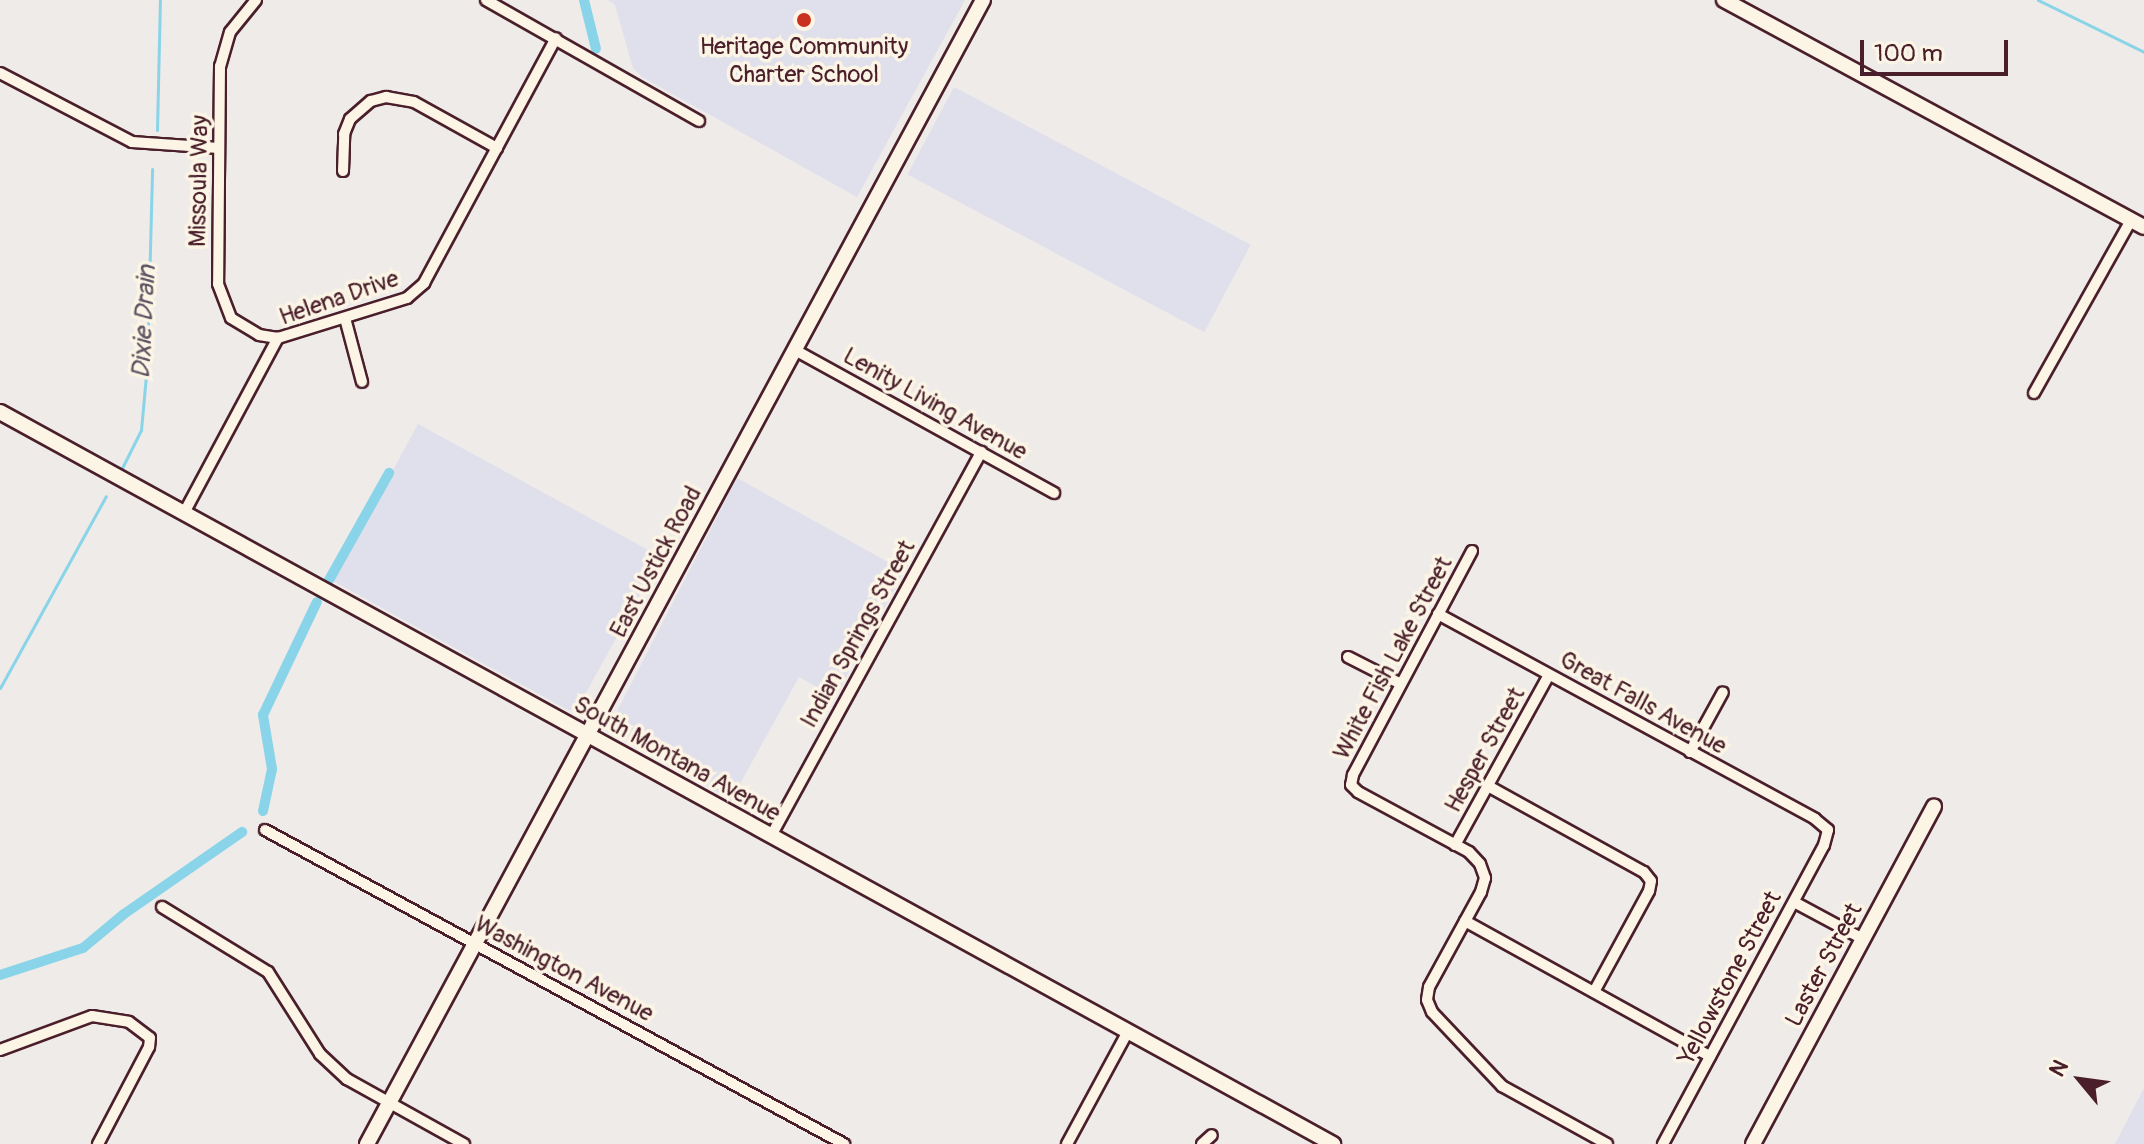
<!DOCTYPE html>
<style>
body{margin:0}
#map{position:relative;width:2144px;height:1144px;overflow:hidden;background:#efebe8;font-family:Pangolin,sans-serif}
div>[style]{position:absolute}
.built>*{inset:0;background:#e0dfec;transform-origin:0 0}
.stream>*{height:3px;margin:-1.5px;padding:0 1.5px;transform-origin:1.5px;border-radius:1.5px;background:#89d4e9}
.canal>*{height:10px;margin:-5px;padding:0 5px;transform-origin:5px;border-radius:5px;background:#89d4e9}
.roads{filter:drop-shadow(2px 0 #4a1f2b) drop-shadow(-2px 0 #4a1f2b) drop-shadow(0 2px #4a1f2b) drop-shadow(0 -2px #4a1f2b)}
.street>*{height:10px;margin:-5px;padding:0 5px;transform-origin:5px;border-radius:5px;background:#fcf5e5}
.secondary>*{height:14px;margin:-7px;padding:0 7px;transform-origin:7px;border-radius:7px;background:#fcf5e5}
.dots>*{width:22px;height:22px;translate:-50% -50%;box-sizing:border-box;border:4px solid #fcf5e5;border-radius:50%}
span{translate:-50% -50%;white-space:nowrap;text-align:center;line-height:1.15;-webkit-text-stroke:7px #fcf5e5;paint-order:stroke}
.poi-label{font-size:24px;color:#4a1f2b}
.street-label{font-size:24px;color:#4a1f2b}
.water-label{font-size:26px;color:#5d5564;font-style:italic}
.north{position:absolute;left:2040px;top:1040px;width:80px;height:80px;-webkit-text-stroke:6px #fcf5e5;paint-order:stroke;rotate:299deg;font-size:22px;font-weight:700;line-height:32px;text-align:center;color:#4a1f2b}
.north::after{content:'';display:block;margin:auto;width:28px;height:36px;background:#4a1f2b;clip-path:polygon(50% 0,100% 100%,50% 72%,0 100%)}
.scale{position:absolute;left:1860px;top:40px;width:148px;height:36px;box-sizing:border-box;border:4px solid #4a1f2b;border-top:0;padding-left:10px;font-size:24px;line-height:28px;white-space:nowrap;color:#4a1f2b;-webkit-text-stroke:6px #fcf5e5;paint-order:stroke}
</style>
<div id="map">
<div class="built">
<i style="clip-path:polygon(608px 0,965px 0,857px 197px,642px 77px,633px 68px,615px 5px)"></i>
<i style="left:954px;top:87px;width:336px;height:99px;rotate:28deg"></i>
<i style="clip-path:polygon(418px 424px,661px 557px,577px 709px,568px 710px,333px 581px)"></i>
<i style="clip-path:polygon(737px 478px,904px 571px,835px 697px,799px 677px,731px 800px,616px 731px,613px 719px)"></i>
<i style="clip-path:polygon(2144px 1088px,2144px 1144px,2115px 1144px)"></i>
</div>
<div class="stream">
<i style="left:2038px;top:0;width:118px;rotate:26.1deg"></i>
<i style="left:157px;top:130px;width:130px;rotate:-88.7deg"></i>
<i style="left:121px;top:470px;width:45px;rotate:-63.4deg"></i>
<i style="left:141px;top:430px;width:66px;rotate:-84.8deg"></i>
<i style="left:147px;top:364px;width:195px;rotate:-88.5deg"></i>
<i style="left:0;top:688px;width:219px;rotate:-61.1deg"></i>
</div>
<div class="canal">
<i style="left:584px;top:0;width:50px;rotate:76.2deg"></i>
<i style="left:329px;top:580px;width:123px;rotate:-60.7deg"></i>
<i style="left:263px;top:811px;width:43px;rotate:-77.9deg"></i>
<i style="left:272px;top:769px;width:55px;rotate:-99.5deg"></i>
<i style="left:263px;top:715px;width:125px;rotate:-64.5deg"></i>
<i style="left:0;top:975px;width:87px;rotate:-18deg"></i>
<i style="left:83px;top:948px;width:53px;rotate:-39.7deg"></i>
<i style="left:124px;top:914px;width:144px;rotate:-34.8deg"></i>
</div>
<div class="roads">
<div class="street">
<i style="left:256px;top:0;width:41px;rotate:129.1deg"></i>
<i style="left:230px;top:32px;width:35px;rotate:106deg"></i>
<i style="left:220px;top:66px;width:218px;rotate:90.5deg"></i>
<i style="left:218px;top:284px;width:36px;rotate:69deg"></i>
<i style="left:231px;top:318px;width:33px;rotate:31deg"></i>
<i style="left:259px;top:335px;width:19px;rotate:9deg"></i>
<i style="left:486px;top:0;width:245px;rotate:29.6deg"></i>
<i style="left:0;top:73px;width:149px;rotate:27.6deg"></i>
<i style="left:132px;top:142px;width:87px;rotate:3.9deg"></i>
<i style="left:343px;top:171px;width:37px;rotate:-88deg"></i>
<i style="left:344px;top:134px;width:16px;rotate:-68deg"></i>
<i style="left:350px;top:119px;width:28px;rotate:-41deg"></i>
<i style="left:371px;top:101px;width:16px;rotate:-15deg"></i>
<i style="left:386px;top:97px;width:28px;rotate:10deg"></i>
<i style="left:414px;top:102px;width:95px;rotate:29deg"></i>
<i style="left:345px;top:318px;width:66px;rotate:75.1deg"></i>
<i style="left:795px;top:350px;width:296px;rotate:28.9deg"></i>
<i style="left:2034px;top:393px;width:198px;rotate:-60.7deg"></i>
<i style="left:184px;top:513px;width:199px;rotate:-61.8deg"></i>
<i style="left:278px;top:338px;width:135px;rotate:-17.2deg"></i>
<i style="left:407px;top:298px;width:23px;rotate:-41deg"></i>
<i style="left:424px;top:283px;width:278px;rotate:-61.7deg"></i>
<i style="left:1472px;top:551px;width:254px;rotate:118deg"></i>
<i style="left:1353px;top:775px;width:10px;rotate:101deg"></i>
<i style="left:1351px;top:785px;width:10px;rotate:45deg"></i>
<i style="left:1358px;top:792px;width:126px;rotate:28.4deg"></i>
<i style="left:1469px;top:852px;width:16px;rotate:47deg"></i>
<i style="left:1480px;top:864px;width:15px;rotate:70deg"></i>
<i style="left:1485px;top:878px;width:15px;rotate:106deg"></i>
<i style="left:1481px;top:892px;width:108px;rotate:118.7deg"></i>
<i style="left:1429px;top:987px;width:13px;rotate:99deg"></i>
<i style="left:1427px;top:1000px;width:13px;rotate:67deg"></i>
<i style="left:1432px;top:1012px;width:102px;rotate:46.6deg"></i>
<i style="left:1502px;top:1086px;width:120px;rotate:28.9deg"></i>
<i style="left:1438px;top:614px;width:429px;rotate:28.5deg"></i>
<i style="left:1815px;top:819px;width:17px;rotate:40deg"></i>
<i style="left:1828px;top:830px;width:16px;rotate:105deg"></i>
<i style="left:1824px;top:845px;width:340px;rotate:118.3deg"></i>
<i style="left:1348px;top:657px;width:59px;rotate:27deg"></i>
<i style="left:1690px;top:752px;width:68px;rotate:-61.2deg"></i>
<i style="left:1488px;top:786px;width:178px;rotate:28.9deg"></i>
<i style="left:1644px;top:872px;width:11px;rotate:52deg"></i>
<i style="left:1651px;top:881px;width:10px;rotate:101deg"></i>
<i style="left:1649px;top:891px;width:115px;rotate:118.6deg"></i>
<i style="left:265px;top:830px;width:659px;rotate:28.47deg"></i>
<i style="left:771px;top:836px;width:438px;rotate:-61.3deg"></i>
<i style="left:1455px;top:845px;width:194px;rotate:-61.1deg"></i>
<i style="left:1794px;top:902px;width:78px;rotate:28.2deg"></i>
<i style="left:162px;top:907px;width:124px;rotate:31.5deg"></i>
<i style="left:268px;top:972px;width:97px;rotate:57.6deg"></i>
<i style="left:320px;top:1054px;width:37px;rotate:43deg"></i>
<i style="left:347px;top:1079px;width:134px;rotate:29.1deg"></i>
<i style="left:1465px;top:921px;width:280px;rotate:28.9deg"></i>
<i style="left:0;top:1050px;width:98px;rotate:-20.3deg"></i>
<i style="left:92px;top:1016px;width:37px;rotate:9deg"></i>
<i style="left:129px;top:1022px;width:26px;rotate:37deg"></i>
<i style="left:150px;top:1038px;width:9px;rotate:96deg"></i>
<i style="left:149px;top:1047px;width:110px;rotate:117.7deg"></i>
<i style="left:1067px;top:1144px;width:128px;rotate:-61.6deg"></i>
<i style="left:1202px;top:1144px;width:13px;rotate:-42deg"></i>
</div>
<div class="secondary">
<i style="left:1724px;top:0;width:477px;rotate:28.4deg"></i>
<i style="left:0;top:412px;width:1521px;rotate:28.77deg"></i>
<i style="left:367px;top:1144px;width:1299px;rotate:-61.7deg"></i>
<i style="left:1753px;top:1144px;width:383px;rotate:-61.8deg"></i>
</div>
</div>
<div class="dots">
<i style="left:804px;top:20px;background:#c8321e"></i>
</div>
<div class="poi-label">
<span style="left:804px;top:61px">Heritage Community<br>Charter School</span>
</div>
<div class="street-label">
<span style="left:199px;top:181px;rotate:-89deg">Missoula Way</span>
<span style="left:339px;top:298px;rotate:-19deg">Helena Drive</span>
<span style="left:935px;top:404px;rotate:29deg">Lenity Living Avenue</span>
<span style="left:656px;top:562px;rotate:-62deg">East Ustick Road</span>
<span style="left:858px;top:634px;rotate:-61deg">Indian Springs Street</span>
<span style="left:1393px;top:658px;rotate:-62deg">White Fish Lake Street</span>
<span style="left:1643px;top:703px;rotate:29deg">Great Falls Avenue</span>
<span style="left:1485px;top:750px;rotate:-61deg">Hesper Street</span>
<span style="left:677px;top:759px;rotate:29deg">South Montana Avenue</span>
<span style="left:1824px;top:965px;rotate:-62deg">Laster Street</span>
<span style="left:564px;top:969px;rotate:28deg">Washington Avenue</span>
<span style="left:1730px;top:978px;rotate:-62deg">Yellowstone Street</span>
</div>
<div class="water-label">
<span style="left:145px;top:322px;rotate:-87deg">Dixie Drain</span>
</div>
<div class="north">N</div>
<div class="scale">100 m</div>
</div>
